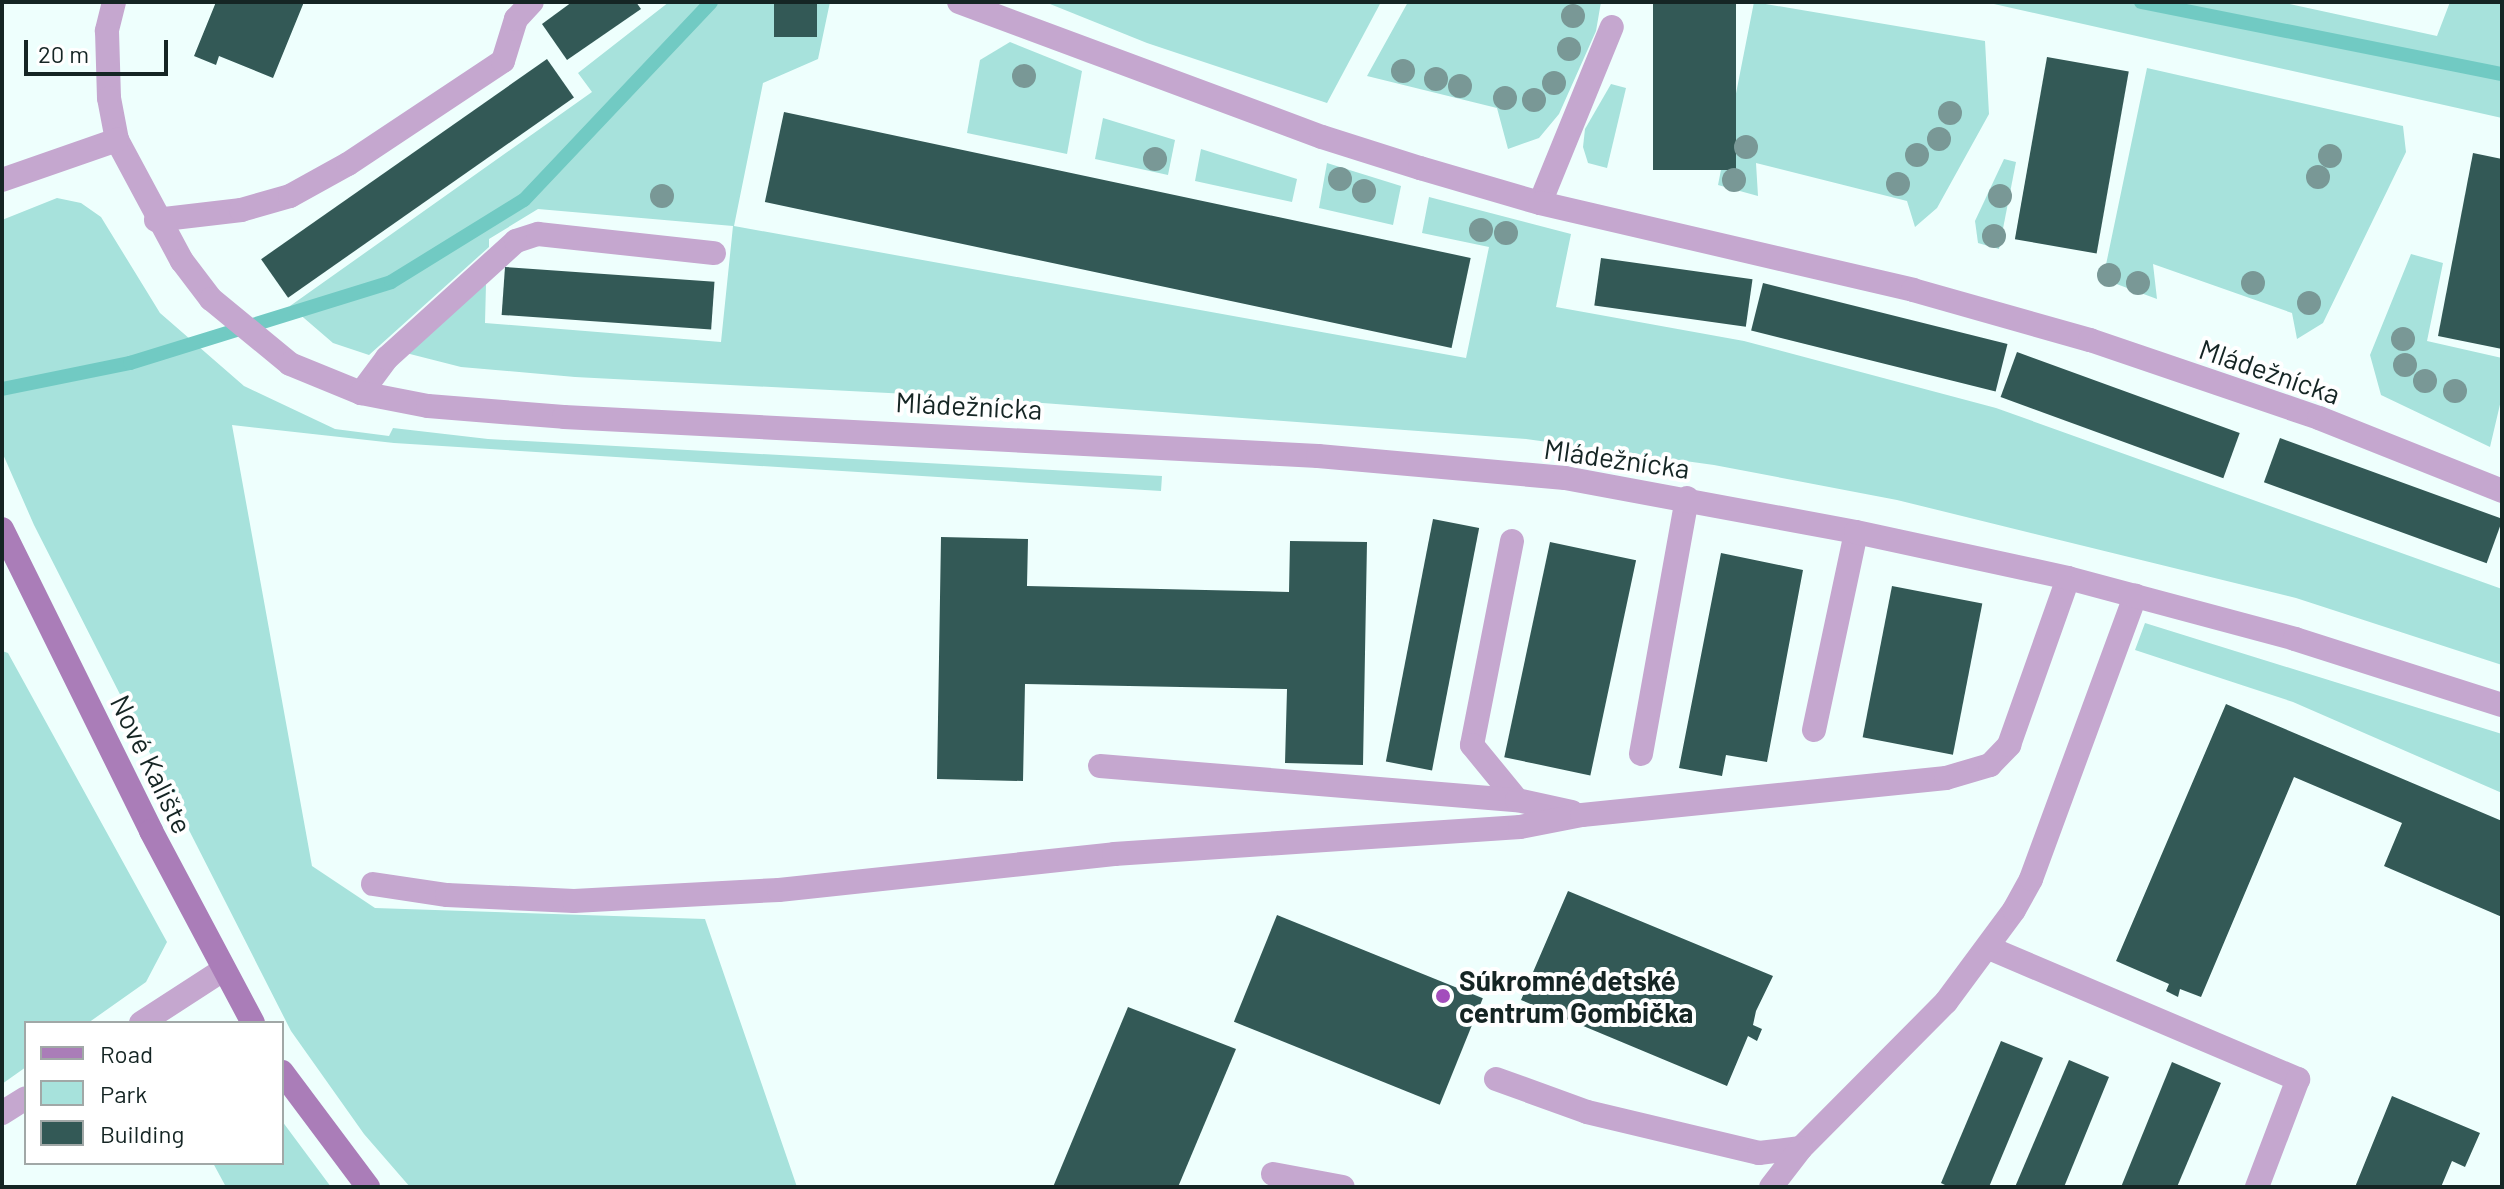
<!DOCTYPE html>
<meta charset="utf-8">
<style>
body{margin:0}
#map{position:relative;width:2504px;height:1189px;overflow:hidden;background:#eefffd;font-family:Barlow,sans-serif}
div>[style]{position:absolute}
.green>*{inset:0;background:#a7e2dc}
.stream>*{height:14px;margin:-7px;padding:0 7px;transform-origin:7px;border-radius:7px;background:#71cac3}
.building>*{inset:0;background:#335956;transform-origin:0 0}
.lane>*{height:24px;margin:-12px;padding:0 12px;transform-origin:12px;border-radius:12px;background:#c5a7cf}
.street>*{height:24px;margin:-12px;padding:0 12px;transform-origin:12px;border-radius:12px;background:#c5a7cf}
.secondary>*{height:24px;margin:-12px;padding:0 12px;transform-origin:12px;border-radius:12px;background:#aa7db8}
.trees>*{width:24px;height:24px;margin:-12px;border-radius:50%;background:#799896}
.dots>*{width:22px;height:22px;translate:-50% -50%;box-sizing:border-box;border:4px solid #fff;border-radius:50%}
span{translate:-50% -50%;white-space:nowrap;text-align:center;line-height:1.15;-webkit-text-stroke:8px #fff;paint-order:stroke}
.street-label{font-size:28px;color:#152524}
.poi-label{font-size:28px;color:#152524;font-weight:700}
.left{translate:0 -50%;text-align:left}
.frame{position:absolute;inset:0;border:4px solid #152524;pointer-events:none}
.legend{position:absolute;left:24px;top:1021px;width:260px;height:144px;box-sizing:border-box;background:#fff;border:2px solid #a1a8a7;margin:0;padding:10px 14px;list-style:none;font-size:24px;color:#152524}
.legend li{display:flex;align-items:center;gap:16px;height:40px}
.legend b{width:40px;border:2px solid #a1a8a7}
.scale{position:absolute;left:24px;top:40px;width:144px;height:36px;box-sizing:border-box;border:4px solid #152524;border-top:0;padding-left:10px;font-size:24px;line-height:28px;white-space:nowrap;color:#152524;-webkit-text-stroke:6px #fff;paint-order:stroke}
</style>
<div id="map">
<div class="green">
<i style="clip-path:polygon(669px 2px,830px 2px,818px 59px,763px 83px,734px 226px,1466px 358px,1489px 247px,1422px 233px,1429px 197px,1571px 234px,1556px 307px,1744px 341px,1996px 408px,2502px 589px,2502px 665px,2296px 598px,1897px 500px,1714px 465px,1526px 439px,947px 396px,575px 377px,461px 367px,406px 353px,486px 284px,485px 323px,721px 342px,733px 226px,538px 209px,489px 239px,489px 247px,369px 355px,333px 343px,290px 306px,592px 92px,578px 73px)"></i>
<i style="clip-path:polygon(1045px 2px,1381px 2px,1327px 103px,1147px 43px)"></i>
<i style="clip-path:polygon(1408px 2px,1601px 2px,1596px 31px,1559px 114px,1539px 138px,1508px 149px,1497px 108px,1367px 76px)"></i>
<i style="clip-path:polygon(1754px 2px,1985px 41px,1989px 114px,1937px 208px,1915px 227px,1907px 201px,1756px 163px,1758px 196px,1718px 185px)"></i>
<i style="clip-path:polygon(1985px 2px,2280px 2px,2437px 36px,2450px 2px,2502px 2px,2502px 118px)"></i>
<i style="clip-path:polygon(1010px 42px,1082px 71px,1067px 154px,967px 133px,980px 60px)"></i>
<i style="clip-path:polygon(2147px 68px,2403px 126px,2406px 152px,2323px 323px,2297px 339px,2292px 313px,2153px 264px,2157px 299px,2103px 279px)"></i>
<i style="clip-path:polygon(1611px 84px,1626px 88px,1607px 168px,1588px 163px,1583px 147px,1585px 129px)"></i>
<i style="clip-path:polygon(1103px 118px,1175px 140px,1168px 175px,1095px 159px)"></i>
<i style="clip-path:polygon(1201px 149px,1297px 179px,1292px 202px,1195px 181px)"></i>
<i style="clip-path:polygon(2004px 159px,2016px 162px,1999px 249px,1978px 243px,1975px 221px)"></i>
<i style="clip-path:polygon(1327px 163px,1401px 186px,1393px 225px,1319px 208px)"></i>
<i style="clip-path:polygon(57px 198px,81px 203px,101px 217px,160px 313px,244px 386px,335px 429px,389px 436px,393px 428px,488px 439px,1162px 476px,1161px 491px,394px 443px,232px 425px,312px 866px,375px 908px,705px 919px,797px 1187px,410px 1187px,364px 1134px,291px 1031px,34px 525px,2px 452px,2px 220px)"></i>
<i style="clip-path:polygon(2411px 254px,2443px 263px,2427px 341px,2502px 358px,2502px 396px,2490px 447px,2381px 395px,2370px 355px)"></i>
<i style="clip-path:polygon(2145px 623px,2502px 734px,2502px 793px,2293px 702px,2135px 650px)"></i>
<i style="clip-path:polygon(2px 651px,8px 653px,167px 942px,146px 982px,88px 1023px,26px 1023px,26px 1067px,2px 1084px)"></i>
<i style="clip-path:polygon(282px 1121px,331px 1187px,226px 1187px,213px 1163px,282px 1163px)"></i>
</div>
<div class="stream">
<i style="left:2141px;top:2px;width:368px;rotate:11.3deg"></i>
<i style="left:2px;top:389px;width:131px;rotate:-11.5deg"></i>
<i style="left:130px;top:363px;width:273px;rotate:-17.2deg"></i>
<i style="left:391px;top:282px;width:156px;rotate:-31.7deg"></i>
<i style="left:524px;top:200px;width:272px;rotate:-46.6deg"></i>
</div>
<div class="building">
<i style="clip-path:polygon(216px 2px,304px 2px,273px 78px,219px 56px,216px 65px,194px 56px)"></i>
<i style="clip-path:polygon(572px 2px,636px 2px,641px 9px,567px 60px,542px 24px)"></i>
<i style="left:774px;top:2px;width:43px;height:35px"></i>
<i style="left:1653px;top:2px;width:83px;height:168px"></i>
<i style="left:2047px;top:57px;width:83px;height:185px;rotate:10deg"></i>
<i style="left:547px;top:59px;width:47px;height:349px;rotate:55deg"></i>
<i style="left:784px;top:112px;width:702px;height:92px;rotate:12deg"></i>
<i style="clip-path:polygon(2473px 153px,2502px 159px,2502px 349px,2438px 336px)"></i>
<i style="left:1601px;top:258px;width:153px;height:48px;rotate:8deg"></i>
<i style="left:505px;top:267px;width:210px;height:48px;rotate:4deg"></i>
<i style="left:1763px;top:283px;width:252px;height:49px;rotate:14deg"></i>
<i style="left:2017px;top:352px;width:237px;height:48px;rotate:20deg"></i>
<i style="left:2280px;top:438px;width:237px;height:47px;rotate:20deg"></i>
<i style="left:1433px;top:519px;width:47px;height:247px;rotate:11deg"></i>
<i style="clip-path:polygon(941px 537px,1028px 539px,1027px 586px,1289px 592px,1290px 541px,1367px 542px,1363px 765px,1285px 763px,1287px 689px,1025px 684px,1023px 781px,937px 779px)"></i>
<i style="left:1550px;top:542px;width:88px;height:220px;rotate:12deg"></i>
<i style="clip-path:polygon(1721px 553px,1803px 570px,1767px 762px,1726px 755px,1722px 776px,1679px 768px)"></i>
<i style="left:1892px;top:586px;width:92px;height:154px;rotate:11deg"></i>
<i style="clip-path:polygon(2226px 704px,2502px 821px,2502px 917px,2384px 866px,2402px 823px,2294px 777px,2201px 997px,2180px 989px,2178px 997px,2166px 991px,2169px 984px,2116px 961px)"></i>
<i style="clip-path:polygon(1568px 891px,1773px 976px,1756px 1011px,1753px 1025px,1762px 1029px,1757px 1041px,1748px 1036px,1727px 1086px,1521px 1000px)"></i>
<i style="left:1277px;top:915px;width:222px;height:115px;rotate:22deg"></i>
<i style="clip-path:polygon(1128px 1007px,1236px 1049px,1178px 1187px,1053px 1187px)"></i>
<i style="clip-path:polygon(2001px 1041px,2043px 1058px,1989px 1187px,1949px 1187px,1941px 1183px)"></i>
<i style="clip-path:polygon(2069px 1060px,2109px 1077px,2064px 1187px,2015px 1187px)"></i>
<i style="clip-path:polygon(2172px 1062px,2221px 1083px,2177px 1187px,2121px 1187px)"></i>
<i style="clip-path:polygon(2392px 1096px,2480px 1133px,2465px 1167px,2452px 1161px,2441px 1187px,2355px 1187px)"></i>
</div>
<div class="lane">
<i style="left:1540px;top:203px;width:190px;rotate:-67.8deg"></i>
<i style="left:156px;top:220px;width:86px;rotate:-6.7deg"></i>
<i style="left:241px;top:210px;width:51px;rotate:-15.9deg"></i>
<i style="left:290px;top:196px;width:66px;rotate:-28.9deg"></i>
<i style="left:348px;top:164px;width:186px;rotate:-33.6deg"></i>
<i style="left:503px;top:61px;width:44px;rotate:-72.8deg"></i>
<i style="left:516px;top:19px;width:23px;rotate:-47deg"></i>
<i style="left:361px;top:393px;width:44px;rotate:-53.4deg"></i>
<i style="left:387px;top:358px;width:174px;rotate:-42.2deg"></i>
<i style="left:516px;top:241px;width:23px;rotate:-18deg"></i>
<i style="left:538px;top:234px;width:177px;rotate:6.2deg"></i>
<i style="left:1512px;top:541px;width:208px;rotate:101.1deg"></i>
<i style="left:1472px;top:745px;width:71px;rotate:50.7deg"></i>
<i style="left:1814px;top:730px;width:202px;rotate:-78deg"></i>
<i style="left:1641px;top:754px;width:260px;rotate:-79.8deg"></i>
<i style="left:1100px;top:766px;width:418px;rotate:4.7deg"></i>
<i style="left:1517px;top:800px;width:56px;rotate:12.3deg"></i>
<i style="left:373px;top:884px;width:75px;rotate:8.5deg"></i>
<i style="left:447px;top:895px;width:127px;rotate:2.7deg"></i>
<i style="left:574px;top:901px;width:205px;rotate:-3.1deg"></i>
<i style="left:779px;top:890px;width:337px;rotate:-6.1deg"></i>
<i style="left:1114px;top:854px;width:407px;rotate:-3.8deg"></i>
<i style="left:1520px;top:827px;width:63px;rotate:-11deg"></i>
<i style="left:1582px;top:815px;width:366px;rotate:-5.8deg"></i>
<i style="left:1946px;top:778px;width:46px;rotate:-16.5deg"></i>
<i style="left:1990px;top:765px;width:28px;rotate:-46deg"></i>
<i style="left:2009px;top:745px;width:177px;rotate:-70.5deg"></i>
<i style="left:1989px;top:948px;width:336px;rotate:23deg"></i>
<i style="left:2298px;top:1079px;width:116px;rotate:110.8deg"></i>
<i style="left:1496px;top:1079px;width:97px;rotate:19.9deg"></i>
<i style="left:1587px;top:1112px;width:177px;rotate:13.4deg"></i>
<i style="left:1759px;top:1153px;width:42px;rotate:-6.8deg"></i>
<i style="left:1801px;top:1148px;width:206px;rotate:-45.2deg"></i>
<i style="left:1946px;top:1002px;width:114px;rotate:-53.5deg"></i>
<i style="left:2014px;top:910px;width:35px;rotate:-61deg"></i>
<i style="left:2031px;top:879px;width:302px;rotate:-69.8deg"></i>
<i style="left:1273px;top:1174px;width:71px;rotate:10.5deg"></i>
<i style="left:1771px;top:1187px;width:49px;rotate:-52.4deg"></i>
</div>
<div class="street">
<i style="left:114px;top:2px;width:30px;rotate:104deg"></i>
<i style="left:107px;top:31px;width:67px;rotate:88.3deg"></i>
<i style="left:109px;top:98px;width:43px;rotate:79.2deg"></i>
<i style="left:117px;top:140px;width:137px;rotate:61.8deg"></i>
<i style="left:182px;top:261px;width:48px;rotate:52.7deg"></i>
<i style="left:211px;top:299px;width:102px;rotate:39.4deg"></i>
<i style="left:290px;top:364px;width:77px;rotate:22.2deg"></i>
<i style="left:361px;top:393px;width:68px;rotate:11deg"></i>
<i style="left:428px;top:406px;width:136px;rotate:4.6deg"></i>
<i style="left:564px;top:417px;width:755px;rotate:2.96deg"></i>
<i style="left:1318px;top:456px;width:248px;rotate:5.1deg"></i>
<i style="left:1565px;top:478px;width:296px;rotate:10.5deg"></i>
<i style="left:1856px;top:532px;width:217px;rotate:12.2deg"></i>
<i style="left:2068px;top:578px;width:235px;rotate:15deg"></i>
<i style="left:2295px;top:639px;width:217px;rotate:17.7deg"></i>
<i style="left:959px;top:2px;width:387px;rotate:20.4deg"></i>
<i style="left:1322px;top:137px;width:103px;rotate:17.6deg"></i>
<i style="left:1420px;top:168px;width:125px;rotate:16.3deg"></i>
<i style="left:1540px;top:203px;width:383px;rotate:13.1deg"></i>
<i style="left:1913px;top:290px;width:184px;rotate:15.8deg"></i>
<i style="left:2090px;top:340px;width:242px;rotate:18.8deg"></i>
<i style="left:2319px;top:418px;width:197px;rotate:21.7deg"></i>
<i style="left:2px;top:180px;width:122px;rotate:-19.2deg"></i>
<i style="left:141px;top:1023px;width:98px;rotate:-32.9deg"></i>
<i style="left:2px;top:1113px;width:28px;rotate:-32deg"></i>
</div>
<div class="secondary">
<i style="left:2px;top:529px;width:337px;rotate:63.7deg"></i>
<i style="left:151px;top:831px;width:217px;rotate:62deg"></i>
<i style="left:282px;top:1072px;width:144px;rotate:53.2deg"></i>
</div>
<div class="trees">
<i style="left:1573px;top:16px"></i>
<i style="left:1569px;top:49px"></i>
<i style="left:1403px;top:71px"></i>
<i style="left:1024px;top:76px"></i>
<i style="left:1436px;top:79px"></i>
<i style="left:1554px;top:83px"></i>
<i style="left:1460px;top:86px"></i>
<i style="left:1505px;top:98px"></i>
<i style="left:1534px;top:100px"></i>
<i style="left:1950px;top:113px"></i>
<i style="left:1939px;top:139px"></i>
<i style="left:1746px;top:147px"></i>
<i style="left:1917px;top:155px"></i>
<i style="left:2330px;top:156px"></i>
<i style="left:1155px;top:159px"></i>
<i style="left:2318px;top:177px"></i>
<i style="left:1340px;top:179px"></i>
<i style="left:1734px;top:180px"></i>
<i style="left:1898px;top:184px"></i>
<i style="left:1364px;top:191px"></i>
<i style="left:662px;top:196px"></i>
<i style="left:2000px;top:196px"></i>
<i style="left:1481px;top:230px"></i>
<i style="left:1506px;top:233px"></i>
<i style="left:1994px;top:236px"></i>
<i style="left:2109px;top:275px"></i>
<i style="left:2138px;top:283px"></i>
<i style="left:2253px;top:283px"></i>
<i style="left:2309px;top:303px"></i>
<i style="left:2403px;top:339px"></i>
<i style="left:2405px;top:365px"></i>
<i style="left:2425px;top:381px"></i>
<i style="left:2455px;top:391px"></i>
</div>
<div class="dots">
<i style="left:1443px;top:996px;background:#a34ebc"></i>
</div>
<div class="street-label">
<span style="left:2270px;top:371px;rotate:19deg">Mládežnícka</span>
<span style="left:969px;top:405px;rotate:3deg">Mládežnícka</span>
<span style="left:1617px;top:458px;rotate:8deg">Mládežnícka</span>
<span style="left:152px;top:764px;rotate:64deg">Nové Kalište</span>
</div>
<div class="poi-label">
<span class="left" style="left:1459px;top:996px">Súkromné detské<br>centrum Gombička</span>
</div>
<div class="frame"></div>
<ul class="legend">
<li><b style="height:10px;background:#aa7db8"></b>Road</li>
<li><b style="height:22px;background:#a7e2dc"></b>Park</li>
<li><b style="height:22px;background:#335956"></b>Building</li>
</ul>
<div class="scale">20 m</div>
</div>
